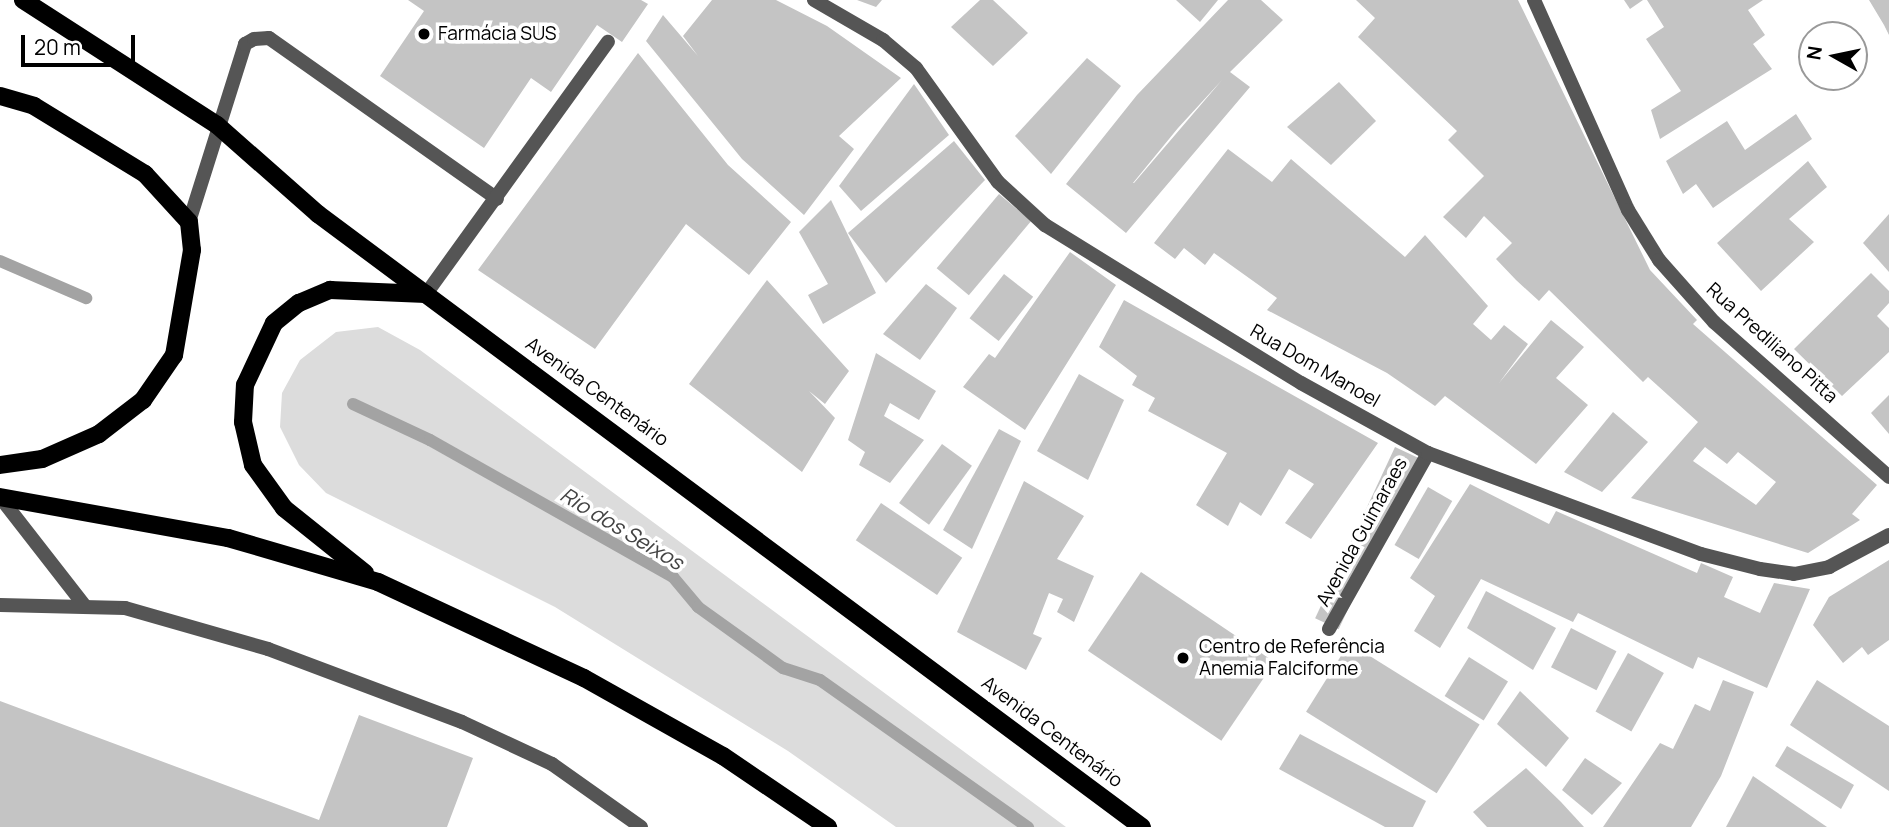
<!DOCTYPE html>
<meta charset="utf-8">
<style>
body{margin:0}
#map{position:relative;width:1889px;height:827px;overflow:hidden;background:#fff;font-family:Manrope,sans-serif}
div>[style]{position:absolute}
.green>*{inset:0;background:#dcdcdc}
.stream>*{height:12px;margin:-6px;padding:0 6px;transform-origin:6px;border-radius:6px;background:#a3a3a3}
.building>*{inset:0;background:#c4c4c4;transform-origin:0 0}
.lane>*{height:14px;margin:-7px;padding:0 7px;transform-origin:7px;border-radius:7px;background:#555}
.street>*{height:14px;margin:-7px;padding:0 7px;transform-origin:7px;border-radius:7px;background:#555}
.primary>*{height:18px;margin:-9px;padding:0 9px;transform-origin:9px;border-radius:9px;background:#000}
.dots>*{width:19px;height:19px;translate:-50% -50%;box-sizing:border-box;border:4px solid #fff;border-radius:50%}
span{translate:-50% -50%;white-space:nowrap;text-align:center;line-height:1.15;-webkit-text-stroke:7px #fff;paint-order:stroke}
.poi-label{font-size:19px;color:#000}
.left{translate:0 -50%;text-align:left}
.street-label{font-size:19px;color:#000}
.water-label{font-size:21px;color:#444;font-style:italic}
.north{position:absolute;left:1798px;top:21px;width:70px;height:70px;box-sizing:border-box;background:#fff;border:2px solid #999;border-radius:50%;rotate:279deg;font-size:19px;font-weight:700;line-height:28px;text-align:center;color:#000}
.north::after{content:'';display:block;margin:auto;width:24px;height:32px;background:#000;clip-path:polygon(50% 0,100% 100%,50% 72%,0 100%)}
.scale{position:absolute;left:21px;top:35px;width:114px;height:32px;box-sizing:border-box;border:4px solid #000;border-top:0;padding-left:9px;font-size:21px;line-height:24px;white-space:nowrap;color:#000;-webkit-text-stroke:5px #fff;paint-order:stroke}
</style>
<div id="map">
<div class="green">
<i style="clip-path:polygon(378px 327px,420px 350px,1066px 827px,896px 827px,788px 751px,555px 607px,326px 493px,299px 465px,280px 427px,282px 393px,300px 360px,336px 332px)"></i>
</div>
<div class="stream">
<i style="left:0;top:261px;width:94px;rotate:23.3deg"></i>
<i style="left:353px;top:404px;width:85px;rotate:25.1deg"></i>
<i style="left:430px;top:440px;width:279px;rotate:29.4deg"></i>
<i style="left:673px;top:577px;width:39px;rotate:50deg"></i>
<i style="left:698px;top:607px;width:105px;rotate:35.7deg"></i>
<i style="left:783px;top:668px;width:39px;rotate:18deg"></i>
<i style="left:820px;top:680px;width:255px;rotate:35.3deg"></i>
</div>
<div class="building">
<i style="clip-path:polygon(408px 0,641px 0,648px 4px,622px 42px,597px 25px,551px 92px,531px 78px,484px 148px,380px 76px,424px 11px)"></i>
<i style="clip-path:polygon(712px 0,776px 0,827px 26px,901px 78px,839px 136px,854px 149px,804px 215px,742px 159px,646px 41px,663px 15px,698px 56px,683px 36px)"></i>
<i style="clip-path:polygon(857px 0,882px 0,876px 7px)"></i>
<i style="clip-path:polygon(980px 0,993px 0,1028px 33px,993px 66px,951px 27px)"></i>
<i style="clip-path:polygon(1176px 0,1218px 0,1200px 22px)"></i>
<i style="clip-path:polygon(evenodd,1228px 0,1261px 0,1283px 20px,1230px 72px,1250px 87px,1126px 233px,1066px 184px,1137px 95px,1228px 0,1222px 80px,1134px 183px,1133px 183px,1178px 128px,1222px 80px)"></i>
<i style="clip-path:polygon(evenodd,1356px 0,1518px 0,1650px 270px,1697px 320px,1693px 324px,1877px 485px,1852px 514px,1860px 520px,1808px 553px,1631px 498px,1698px 422px,1648px 377px,1643px 382px,1549px 290px,1539px 301px,1516px 280px,1496px 259px,1512px 243px,1484px 216px,1466px 238px,1443px 217px,1484px 176px,1448px 140px,1457px 131px,1358px 37px,1375px 18px,1356px 0,1705px 447px,1727px 464px,1738px 452px,1776px 482px,1756px 505px,1693px 461px,1705px 447px)"></i>
<i style="clip-path:polygon(1624px 0,1643px 0,1630px 9px)"></i>
<i style="clip-path:polygon(1647px 0,1763px 0,1748px 10px,1765px 35px,1753px 44px,1772px 69px,1660px 139px,1651px 110px,1681px 91px,1646px 39px,1664px 27px)"></i>
<i style="clip-path:polygon(1869px 0,1889px 0,1889px 35px,1884px 25px)"></i>
<i style="clip-path:polygon(638px 53px,728px 165px,791px 222px,749px 275px,686px 224px,595px 349px,478px 270px)"></i>
<i style="clip-path:polygon(1087px 58px,1121px 86px,1051px 174px,1015px 136px)"></i>
<i style="clip-path:polygon(1339px 82px,1376px 121px,1331px 165px,1287px 127px)"></i>
<i style="clip-path:polygon(914px 84px,949px 135px,861px 211px,839px 186px)"></i>
<i style="clip-path:polygon(1796px 114px,1812px 139px,1713px 208px,1696px 184px,1683px 194px,1666px 161px,1727px 121px,1745px 150px)"></i>
<i style="clip-path:polygon(954px 141px,985px 180px,886px 283px,848px 233px)"></i>
<i style="clip-path:polygon(1228px 149px,1272px 182px,1291px 159px,1405px 257px,1425px 235px,1488px 306px,1473px 324px,1491px 340px,1504px 325px,1528px 344px,1499px 383px,1551px 320px,1584px 347px,1556px 378px,1588px 405px,1536px 464px,1445px 396px,1435px 406px,1387px 373px,1267px 310px,1277px 298px,1214px 253px,1205px 265px,1184px 248px,1175px 259px,1154px 243px)"></i>
<i style="clip-path:polygon(1808px 161px,1827px 187px,1789px 219px,1814px 242px,1761px 291px,1717px 243px)"></i>
<i style="left:999px;top:194px;width:42px;height:97px;rotate:40deg"></i>
<i style="clip-path:polygon(831px 200px,876px 293px,823px 324px,808px 295px,828px 284px,799px 232px)"></i>
<i style="clip-path:polygon(1889px 214px,1889px 272px,1863px 243px)"></i>
<i style="clip-path:polygon(1070px 252px,1116px 285px,1025px 430px,963px 387px,989px 354px,995px 358px)"></i>
<i style="clip-path:polygon(1871px 273px,1889px 291px,1889px 303px,1877px 316px,1889px 328px,1889px 352px,1842px 396px,1794px 349px)"></i>
<i style="left:1004px;top:274px;width:37px;height:56px;rotate:38deg"></i>
<i style="clip-path:polygon(767px 280px,849px 371px,825px 404px,809px 391px,835px 418px,802px 472px,689px 384px)"></i>
<i style="clip-path:polygon(926px 284px,957px 308px,920px 360px,883px 334px)"></i>
<i style="clip-path:polygon(1124px 300px,1378px 443px,1311px 539px,1285px 523px,1314px 484px,1289px 469px,1261px 516px,1240px 502px,1228px 526px,1196px 505px,1227px 453px,1148px 411px,1155px 398px,1132px 385px,1137px 376px,1099px 347px)"></i>
<i style="clip-path:polygon(876px 353px,936px 391px,919px 420px,890px 403px,884px 416px,924px 440px,890px 483px,859px 465px,865px 452px,848px 440px)"></i>
<i style="clip-path:polygon(1079px 374px,1124px 400px,1088px 480px,1037px 451px)"></i>
<i style="clip-path:polygon(1889px 395px,1889px 434px,1871px 413px)"></i>
<i style="clip-path:polygon(1613px 412px,1648px 442px,1602px 492px,1564px 472px)"></i>
<i style="clip-path:polygon(999px 429px,1021px 441px,972px 549px,943px 530px)"></i>
<i style="left:942px;top:444px;width:37px;height:73px;rotate:36deg"></i>
<i style="left:1395px;top:447px;width:26px;height:189px;rotate:25deg"></i>
<i style="clip-path:polygon(1024px 481px,1084px 516px,1057px 559px,1094px 576px,1074px 622px,1057px 612px,1063px 599px,1049px 593px,1033px 634px,1042px 638px,1026px 670px,957px 632px)"></i>
<i style="clip-path:polygon(1470px 484px,1549px 524px,1556px 511px,1697px 573px,1701px 563px,1733px 577px,1724px 597px,1760px 613px,1774px 583px,1810px 589px,1767px 688px,1698px 657px,1693px 669px,1578px 613px,1573px 622px,1481px 579px,1440px 648px,1414px 631px,1435px 596px,1410px 578px)"></i>
<i style="left:1428px;top:487px;width:28px;height:67px;rotate:30deg"></i>
<i style="left:881px;top:503px;width:98px;height:45px;rotate:34deg"></i>
<i style="clip-path:polygon(1889px 560px,1889px 640px,1868px 655px,1862px 647px,1843px 663px,1813px 625px,1829px 597px)"></i>
<i style="left:1141px;top:572px;width:161px;height:95px;rotate:34deg"></i>
<i style="clip-path:polygon(1486px 591px,1556px 628px,1533px 670px,1467px 628px)"></i>
<i style="left:1571px;top:628px;width:51px;height:44px;rotate:27deg"></i>
<i style="left:1349px;top:643px;width:154px;height:81px;rotate:32deg"></i>
<i style="left:1628px;top:653px;width:41px;height:67px;rotate:29deg"></i>
<i style="left:1469px;top:657px;width:46px;height:46px;rotate:32deg"></i>
<i style="clip-path:polygon(1723px 680px,1754px 692px,1721px 776px,1691px 827px,1603px 827px,1660px 743px,1673px 749px,1695px 704px,1710px 711px)"></i>
<i style="clip-path:polygon(1817px 680px,1889px 726px,1889px 791px,1790px 725px)"></i>
<i style="clip-path:polygon(1520px 691px,1569px 738px,1546px 767px,1497px 724px)"></i>
<i style="clip-path:polygon(0 701px,319px 820px,359px 715px,473px 758px,447px 827px,0 827px)"></i>
<i style="clip-path:polygon(1300px 734px,1426px 801px,1413px 827px,1385px 827px,1279px 769px)"></i>
<i style="clip-path:polygon(1787px 746px,1854px 785px,1841px 809px,1775px 766px)"></i>
<i style="clip-path:polygon(1585px 758px,1622px 783px,1592px 815px,1562px 790px)"></i>
<i style="clip-path:polygon(1526px 768px,1561px 802px,1584px 827px,1487px 827px,1473px 812px)"></i>
<i style="clip-path:polygon(1753px 776px,1827px 827px,1726px 827px)"></i>
</div>
<div class="lane">
<i style="left:189px;top:222px;width:187px;rotate:-72.5deg"></i>
<i style="left:245px;top:44px;width:10px;rotate:-29deg"></i>
<i style="left:254px;top:39px;width:15px;rotate:-4deg"></i>
<i style="left:269px;top:38px;width:279px;rotate:35.2deg"></i>
<i style="left:426px;top:294px;width:311px;rotate:-54.2deg"></i>
<i style="left:0;top:497px;width:137px;rotate:52.1deg"></i>
<i style="left:0;top:605px;width:125px;rotate:1.4deg"></i>
<i style="left:125px;top:608px;width:149px;rotate:16deg"></i>
<i style="left:268px;top:649px;width:207px;rotate:20.6deg"></i>
<i style="left:462px;top:722px;width:99px;rotate:25deg"></i>
<i style="left:552px;top:764px;width:109px;rotate:35.3deg"></i>
<i style="left:1329px;top:629px;width:202px;rotate:-60.6deg"></i>
</div>
<div class="street">
<i style="left:814px;top:0;width:80px;rotate:30.1deg"></i>
<i style="left:883px;top:40px;width:43px;rotate:40.3deg"></i>
<i style="left:916px;top:68px;width:140px;rotate:54.3deg"></i>
<i style="left:998px;top:182px;width:64px;rotate:42.5deg"></i>
<i style="left:1045px;top:225px;width:301px;rotate:31.7deg"></i>
<i style="left:1301px;top:383px;width:145px;rotate:28.9deg"></i>
<i style="left:1428px;top:453px;width:291px;rotate:20.3deg"></i>
<i style="left:1701px;top:554px;width:61px;rotate:14.3deg"></i>
<i style="left:1760px;top:569px;width:34px;rotate:8deg"></i>
<i style="left:1794px;top:574px;width:36px;rotate:-11deg"></i>
<i style="left:1829px;top:567px;width:68px;rotate:-28.1deg"></i>
<i style="left:1534px;top:0;width:230px;rotate:65.9deg"></i>
<i style="left:1628px;top:210px;width:59px;rotate:58.2deg"></i>
<i style="left:1659px;top:260px;width:83px;rotate:48.4deg"></i>
<i style="left:1714px;top:322px;width:234px;rotate:41.5deg"></i>
</div>
<div class="primary">
<i style="left:23px;top:0;width:231px;rotate:32.8deg"></i>
<i style="left:217px;top:125px;width:135px;rotate:41.4deg"></i>
<i style="left:318px;top:214px;width:1027px;rotate:36.65deg"></i>
<i style="left:0;top:96px;width:35px;rotate:16deg"></i>
<i style="left:34px;top:106px;width:130px;rotate:31.5deg"></i>
<i style="left:145px;top:174px;width:65px;rotate:47.5deg"></i>
<i style="left:189px;top:222px;width:28px;rotate:84deg"></i>
<i style="left:192px;top:250px;width:107px;rotate:99.7deg"></i>
<i style="left:174px;top:355px;width:55px;rotate:124.6deg"></i>
<i style="left:143px;top:400px;width:56px;rotate:142.3deg"></i>
<i style="left:99px;top:434px;width:62px;rotate:156.3deg"></i>
<i style="left:42px;top:459px;width:42px;rotate:171.9deg"></i>
<i style="left:0;top:497px;width:232px;rotate:10.2deg"></i>
<i style="left:228px;top:538px;width:156px;rotate:16.3deg"></i>
<i style="left:378px;top:582px;width:227px;rotate:25deg"></i>
<i style="left:584px;top:678px;width:159px;rotate:29.3deg"></i>
<i style="left:723px;top:756px;width:127px;rotate:34.1deg"></i>
<i style="left:365px;top:573px;width:104px;rotate:-141.3deg"></i>
<i style="left:284px;top:508px;width:53px;rotate:-125.8deg"></i>
<i style="left:253px;top:465px;width:44px;rotate:-103.1deg"></i>
<i style="left:243px;top:422px;width:37px;rotate:-87deg"></i>
<i style="left:245px;top:385px;width:68px;rotate:-64.9deg"></i>
<i style="left:274px;top:323px;width:32px;rotate:-39deg"></i>
<i style="left:299px;top:303px;width:34px;rotate:-23deg"></i>
<i style="left:330px;top:290px;width:96px;rotate:2.4deg"></i>
</div>
<div class="dots">
<i style="left:424px;top:34px;background:#000"></i>
<i style="left:1183px;top:658px;background:#000"></i>
</div>
<div class="poi-label">
<span class="left" style="left:438px;top:34px">Farmácia SUS</span>
<span class="left" style="left:1199px;top:658px">Centro de Referência<br>Anemia Falciforme</span>
</div>
<div class="street-label">
<span style="left:1772px;top:343px;rotate:42deg">Rua Prediliano Pitta</span>
<span style="left:1315px;top:366px;rotate:30deg">Rua Dom Manoel</span>
<span style="left:597px;top:392px;rotate:36deg">Avenida Centenário</span>
<span style="left:1362px;top:532px;rotate:-61deg">Avenida Guimaraes</span>
<span style="left:1052px;top:732px;rotate:37deg">Avenida Centenário</span>
</div>
<div class="water-label">
<span style="left:622px;top:528px;rotate:31deg">Rio dos Seixos</span>
</div>
<div class="north">N</div>
<div class="scale">20 m</div>
</div>
